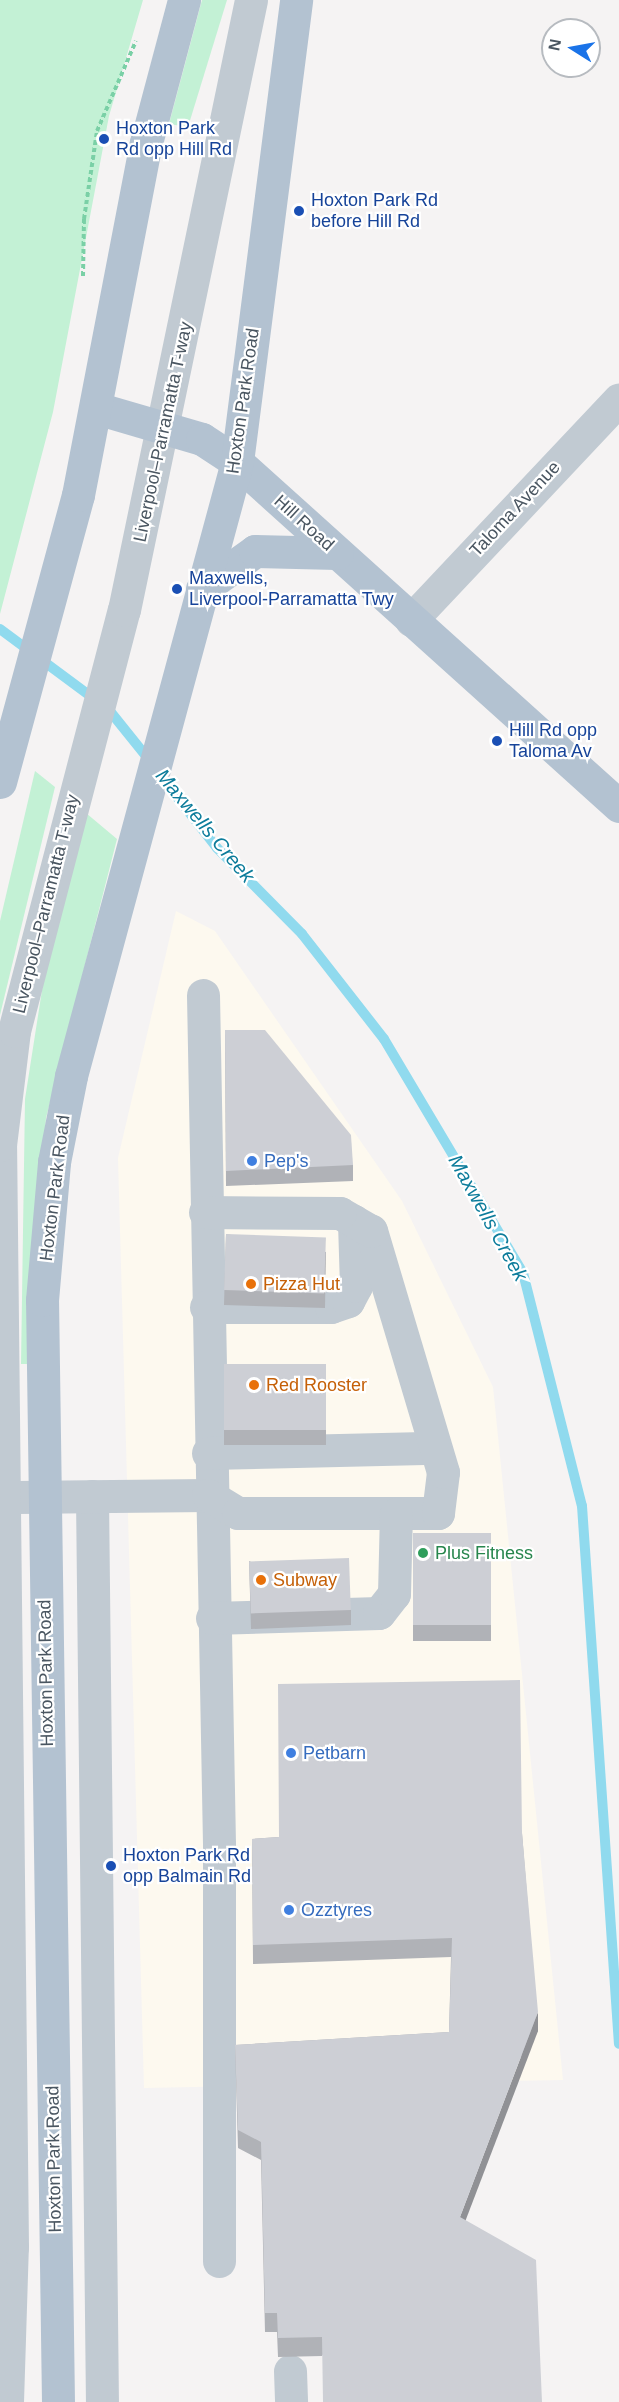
<!DOCTYPE html>
<meta charset="utf-8">
<style>
body{margin:0}
#map{position:relative;width:619px;height:2402px;overflow:hidden;background:#f5f3f3;font-family:Helvetica,sans-serif}
div>[style]{position:absolute}
.commercial>*{inset:0;background:#fdf9ef}
.green>*{inset:0;background:#c3f1d5}
.stream>*{height:10px;margin:-5px;padding:0 5px;transform-origin:5px;border-radius:5px;background:#90daee}
.path>*{height:4px;margin-top:-2px;transform-origin:0;background:repeating-linear-gradient(90deg,#7ad0a6 0 4.5px,transparent 0 7.5px)}
.minor>*{height:33px;margin:-16.5px;padding:0 16.5px;transform-origin:16.5px;border-radius:16.5px;background:#c1cad2}
.major>*{height:33px;margin:-16.5px;padding:0 16.5px;transform-origin:16.5px;border-radius:16.5px;background:#b3c2d1}
.wall>*{inset:0;background:#b0b2b7;transform-origin:0 0}
.shaded-wall>*{inset:0;background:#909195}
.building>*{inset:0;background:#cdcfd5;transform-origin:0 0}
.dots>*{width:16px;height:16px;translate:-50% -50%;box-sizing:border-box;border:3px solid #fff;border-radius:50%}
span{translate:-50% -50%;white-space:nowrap;text-align:center;line-height:1.15;-webkit-text-stroke:4.5px #fff;paint-order:stroke}
.transit-label{font-size:18px;color:#164399}
.left{translate:0 -50%;text-align:left}
.street-label{font-size:18px;color:#4a5661}
.shop-label{font-size:18px;color:#366cbe}
.food-label{font-size:18px;color:#c56008}
.leisure-label{font-size:18px;color:#27864d}
.water-label{font-size:20px;color:#0c7c9b;font-style:italic}
.north{position:absolute;left:541px;top:18px;width:60px;height:60px;box-sizing:border-box;background:#fff;border:2px solid #b7bbc0;border-radius:50%;rotate:281deg;font-size:16px;font-weight:700;line-height:24px;text-align:center;color:#4a5661}
.north::after{content:'';display:block;margin:auto;width:21px;height:27px;background:#1a73e8;clip-path:polygon(50% 0,100% 100%,50% 72%,0 100%)}
</style>
<div id="map">
<div class="commercial">
<i style="clip-path:polygon(176px 911px,215px 931px,402px 1201px,493px 1387px,563px 2080px,144px 2088px,118px 1158px)"></i>
</div>
<div class="green">
<i style="clip-path:polygon(0 0,143px 0,109px 116px,53px 412px,0 614px)"></i>
<i style="clip-path:polygon(202px 0,227px 0,188px 127px,169px 124px)"></i>
<i style="clip-path:polygon(35px 771px,55px 787px,0 1015px,0 921px)"></i>
<i style="clip-path:polygon(86px 813px,117px 839px,46px 1118px,29px 1364px,21px 1364px,25px 1099px,45px 971px)"></i>
</div>
<div class="stream">
<i style="left:0;top:629px;width:136px;rotate:36.6deg"></i>
<i style="left:109px;top:710px;width:65px;rotate:51.2deg"></i>
<i style="left:159px;top:774px;width:94px;rotate:51.9deg"></i>
<i style="left:217px;top:848px;width:121px;rotate:45.3deg"></i>
<i style="left:302px;top:934px;width:133px;rotate:52deg"></i>
<i style="left:384px;top:1039px;width:272px;rotate:59.3deg"></i>
<i style="left:523px;top:1273px;width:240px;rotate:75.8deg"></i>
<i style="left:582px;top:1506px;width:539px;rotate:86.07deg"></i>
</div>
<div class="path">
<i style="left:83px;top:276px;width:57px;rotate:-89deg"></i>
<i style="left:84px;top:219px;width:89px;rotate:-81.6deg"></i>
<i style="left:97px;top:131px;width:98px;rotate:-66.6deg"></i>
</div>
<div class="minor">
<i style="left:411px;top:620px;width:303px;rotate:-46.7deg"></i>
<i style="left:203px;top:995px;width:850px;rotate:88.92deg"></i>
<i style="left:219px;top:1845px;width:416px;rotate:90deg"></i>
<i style="left:206px;top:1307px;width:125px"></i>
<i style="left:331px;top:1307px;width:18px;rotate:-19deg"></i>
<i style="left:348px;top:1301px;width:17px;rotate:-62deg"></i>
<i style="left:356px;top:1286px;width:65px;rotate:-91.8deg"></i>
<i style="left:208px;top:1453px;width:227px;rotate:-1.3deg"></i>
<i style="left:92px;top:1496px;width:906px;rotate:89.37deg"></i>
<i style="left:17px;top:1497px;width:191px;rotate:-0.6deg"></i>
<i style="left:208px;top:1495px;width:35px;rotate:31deg"></i>
<i style="left:238px;top:1513px;width:200px"></i>
<i style="left:438px;top:1513px;width:41px;rotate:-83deg"></i>
<i style="left:443px;top:1472px;width:252px;rotate:-106.6deg"></i>
<i style="left:371px;top:1231px;width:36px;rotate:-150deg"></i>
<i style="left:340px;top:1213px;width:135px;rotate:-179.6deg"></i>
<i style="left:212px;top:1618px;width:167px;rotate:-1.7deg"></i>
<i style="left:379px;top:1613px;width:24px;rotate:-52deg"></i>
<i style="left:394px;top:1594px;width:80px;rotate:-88.6deg"></i>
<i style="left:290px;top:2371px;width:31px;rotate:88deg"></i>
<i style="left:7px;top:2402px;width:155px;rotate:-88.2deg"></i>
<i style="left:12px;top:2247px;width:1102px;rotate:-90.62deg"></i>
<i style="left:0;top:1145px;width:115px;rotate:-83deg"></i>
<i style="left:14px;top:1031px;width:435px;rotate:-75.4deg"></i>
<i style="left:124px;top:610px;width:623px;rotate:-78.24deg"></i>
</div>
<div class="major">
<i style="left:96px;top:408px;width:110px;rotate:16.3deg"></i>
<i style="left:202px;top:439px;width:42px;rotate:33.3deg"></i>
<i style="left:237px;top:462px;width:514px;rotate:42deg"></i>
<i style="left:202px;top:589px;width:65px;rotate:-35.6deg"></i>
<i style="left:255px;top:551px;width:82px;rotate:1.4deg"></i>
<i style="left:0;top:782px;width:297px;rotate:-74.8deg"></i>
<i style="left:78px;top:495px;width:359px;rotate:-79.1deg"></i>
<i style="left:146px;top:143px;width:148px;rotate:-75.1deg"></i>
<i style="left:58px;top:2402px;width:1102px;rotate:-90.83deg"></i>
<i style="left:42px;top:1300px;width:139px;rotate:-85deg"></i>
<i style="left:54px;top:1162px;width:88px;rotate:-78.8deg"></i>
<i style="left:71px;top:1076px;width:636px;rotate:-74.87deg"></i>
<i style="left:237px;top:462px;width:466px;rotate:-82.7deg"></i>
</div>
<div class="wall">
<i style="clip-path:polygon(225px 1030px,353px 1165px,353px 1181px,226px 1186px)"></i>
<i style="clip-path:polygon(226px 1234px,326px 1252px,325px 1308px,224px 1305px)"></i>
<i style="left:326px;top:1364px;width:81px;height:102px;rotate:90deg"></i>
<i style="left:491px;top:1533px;width:108px;height:78px;rotate:90deg"></i>
<i style="clip-path:polygon(249px 1561px,351px 1610px,351px 1625px,251px 1629px)"></i>
<i style="clip-path:polygon(522px 1833px,538px 2031px,322px 2356px,278px 2357px,277px 2332px,265px 2332px,261px 2160px,238px 2148px,235px 2045px,449px 2032px,451px 1957px,253px 1964px,252px 1839px,279px 1837px)"></i>
</div>
<div class="shaded-wall">
<i style="clip-path:polygon(538px 2012px,538px 2031px,460px 2235px,460px 2217px)"></i>
</div>
<div class="building">
<i style="clip-path:polygon(225px 1030px,265px 1030px,351px 1135px,353px 1165px,226px 1171px)"></i>
<i style="left:226px;top:1234px;width:100px;height:56px;rotate:2deg"></i>
<i style="left:326px;top:1364px;width:66px;height:102px;rotate:90deg"></i>
<i style="left:491px;top:1533px;width:92px;height:78px;rotate:90deg"></i>
<i style="left:349px;top:1558px;width:52px;height:100px;rotate:88deg"></i>
<i style="clip-path:polygon(520px 1680px,522px 1833px,538px 2012px,460px 2217px,536px 2260px,542px 2402px,323px 2402px,322px 2337px,278px 2338px,277px 2313px,265px 2313px,261px 2142px,238px 2130px,235px 2045px,449px 2032px,452px 1938px,253px 1945px,252px 1839px,279px 1837px,278px 1684px)"></i>
</div>
<div class="dots">
<i style="left:104px;top:139px;background:#1a4fb4"></i>
<i style="left:299px;top:211px;background:#1a4fb4"></i>
<i style="left:177px;top:589px;background:#1a4fb4"></i>
<i style="left:497px;top:741px;background:#1a4fb4"></i>
<i style="left:252px;top:1161px;background:#3f7fe0"></i>
<i style="left:251px;top:1284px;background:#e8710a"></i>
<i style="left:254px;top:1385px;background:#e8710a"></i>
<i style="left:423px;top:1553px;background:#2e9e5b"></i>
<i style="left:261px;top:1580px;background:#e8710a"></i>
<i style="left:291px;top:1753px;background:#3f7fe0"></i>
<i style="left:111px;top:1866px;background:#1a4fb4"></i>
<i style="left:289px;top:1910px;background:#3f7fe0"></i>
</div>
<div class="transit-label">
<span class="left" style="left:116px;top:139px">Hoxton Park<br>Rd opp Hill Rd</span>
<span class="left" style="left:311px;top:211px">Hoxton Park Rd<br>before Hill Rd</span>
<span class="left" style="left:189px;top:589px">Maxwells,<br>Liverpool-Parramatta Twy</span>
<span class="left" style="left:509px;top:741px">Hill Rd opp<br>Taloma Av</span>
<span class="left" style="left:123px;top:1866px">Hoxton Park Rd<br>opp Balmain Rd</span>
</div>
<div class="street-label">
<span style="left:243px;top:401px;rotate:-82deg">Hoxton Park Road</span>
<span style="left:163px;top:432px;rotate:-78deg">Liverpool–Parramatta T-way</span>
<span style="left:515px;top:509px;rotate:-47deg">Taloma Avenue</span>
<span style="left:304px;top:523px;rotate:42deg">Hill Road</span>
<span style="left:46px;top:904px;rotate:-76deg">Liverpool–Parramatta T-way</span>
<span style="left:55px;top:1188px;rotate:-83deg">Hoxton Park Road</span>
<span style="left:46px;top:1673px;rotate:-91deg">Hoxton Park Road</span>
<span style="left:54px;top:2159px;rotate:-91deg">Hoxton Park Road</span>
</div>
<div class="shop-label">
<span class="left" style="left:264px;top:1161px">Pep's</span>
<span class="left" style="left:303px;top:1753px">Petbarn</span>
<span class="left" style="left:301px;top:1910px">Ozztyres</span>
</div>
<div class="food-label">
<span class="left" style="left:263px;top:1284px">Pizza Hut</span>
<span class="left" style="left:266px;top:1385px">Red Rooster</span>
<span class="left" style="left:273px;top:1580px">Subway</span>
</div>
<div class="leisure-label">
<span class="left" style="left:435px;top:1553px">Plus Fitness</span>
</div>
<div class="water-label">
<span style="left:205px;top:826px;rotate:50deg">Maxwells Creek</span>
<span style="left:488px;top:1218px;rotate:61deg">Maxwells Creek</span>
</div>
<div class="north">N</div>
</div>
